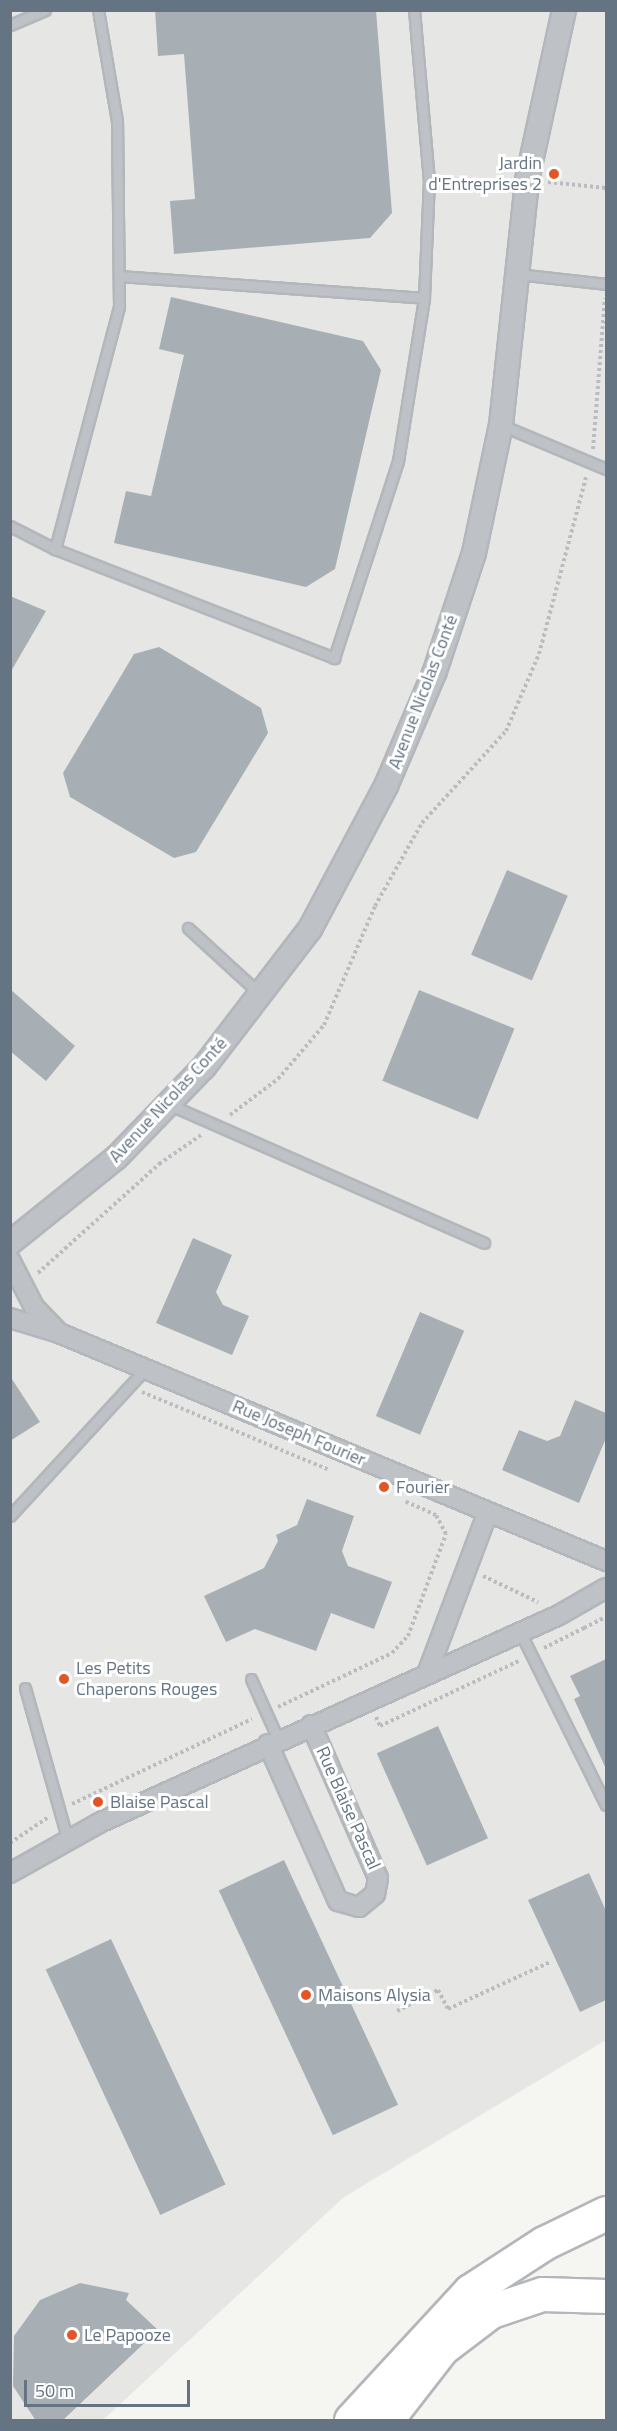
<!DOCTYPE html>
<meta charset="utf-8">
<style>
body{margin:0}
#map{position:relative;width:617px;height:2431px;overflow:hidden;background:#f5f5f1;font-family:"Titillium Web",sans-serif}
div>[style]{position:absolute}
.built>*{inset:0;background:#e6e7e5}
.building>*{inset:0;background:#a7afb5;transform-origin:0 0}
.path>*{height:4px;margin-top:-2px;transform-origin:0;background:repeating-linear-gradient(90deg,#babcbf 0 3px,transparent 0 6px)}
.roads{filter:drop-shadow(2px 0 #b3b6ba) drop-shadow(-2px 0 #b3b6ba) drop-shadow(0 2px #b3b6ba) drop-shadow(0 -2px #b3b6ba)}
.service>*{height:9px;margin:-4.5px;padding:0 4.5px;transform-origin:4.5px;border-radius:4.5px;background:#bec2c6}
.minor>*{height:18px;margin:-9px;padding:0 9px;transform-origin:9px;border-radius:9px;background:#bec2c6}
.tertiary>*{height:22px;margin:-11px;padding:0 11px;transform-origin:11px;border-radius:11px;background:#bec2c6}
.motorway>*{height:33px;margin:-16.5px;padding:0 16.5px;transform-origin:16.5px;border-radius:16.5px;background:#fff}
.dots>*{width:16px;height:16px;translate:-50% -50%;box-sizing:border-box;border:3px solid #fff;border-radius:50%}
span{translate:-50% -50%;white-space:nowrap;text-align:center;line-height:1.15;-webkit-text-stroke:6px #fff;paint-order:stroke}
.poi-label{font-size:18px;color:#647483}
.right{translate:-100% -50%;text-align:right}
.left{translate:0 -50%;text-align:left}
.street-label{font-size:18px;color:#647483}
.frame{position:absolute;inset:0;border:12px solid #647483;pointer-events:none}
.scale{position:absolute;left:24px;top:2380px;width:166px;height:27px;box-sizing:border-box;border:3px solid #647483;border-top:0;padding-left:8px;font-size:18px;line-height:21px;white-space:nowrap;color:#647483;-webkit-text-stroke:4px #fff;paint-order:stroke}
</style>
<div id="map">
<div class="built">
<i style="clip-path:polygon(11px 11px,606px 11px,606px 2040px,344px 2197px,103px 2420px,11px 2420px)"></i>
</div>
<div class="building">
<i style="clip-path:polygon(155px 10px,376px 10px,392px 213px,370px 238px,174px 254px,170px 201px,195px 199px,184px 54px,158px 56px)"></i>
<i style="clip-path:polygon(171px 297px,363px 341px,381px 370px,335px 569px,306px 587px,114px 543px,126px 491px,151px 496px,184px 355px,159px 349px)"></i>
<i style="clip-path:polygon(10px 596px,46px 611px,10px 673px)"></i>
<i style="clip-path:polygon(159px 647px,261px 708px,268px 733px,196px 852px,174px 858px,70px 797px,63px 773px,134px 654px)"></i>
<i style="left:507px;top:870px;width:66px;height:92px;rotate:23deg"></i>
<i style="clip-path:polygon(10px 989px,75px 1046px,46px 1081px,10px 1051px)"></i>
<i style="left:419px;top:990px;width:103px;height:98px;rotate:22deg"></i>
<i style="clip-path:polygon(193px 1238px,232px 1255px,216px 1292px,223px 1305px,249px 1316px,232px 1355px,156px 1323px)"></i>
<i style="left:420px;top:1312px;width:48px;height:113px;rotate:23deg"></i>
<i style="clip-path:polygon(10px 1376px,40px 1422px,10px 1441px)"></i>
<i style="clip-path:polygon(575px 1400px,606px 1413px,606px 1438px,579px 1503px,502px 1470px,519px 1430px,547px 1441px,560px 1436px)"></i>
<i style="clip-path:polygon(307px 1499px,354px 1516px,342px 1551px,348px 1566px,392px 1582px,374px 1629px,331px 1613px,316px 1651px,255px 1629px,226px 1642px,204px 1596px,264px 1568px,278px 1541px,276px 1535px,297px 1525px)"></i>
<i style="clip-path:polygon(606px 1659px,606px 1769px,574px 1699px,580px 1696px,570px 1676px)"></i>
<i style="left:438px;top:1726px;width:123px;height:67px;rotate:66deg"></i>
<i style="left:284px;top:1860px;width:270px;height:72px;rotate:65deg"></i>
<i style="clip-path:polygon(589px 1873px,606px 1911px,606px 2000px,580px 2012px,528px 1900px)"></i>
<i style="left:111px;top:1939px;width:271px;height:72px;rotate:65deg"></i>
<i style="clip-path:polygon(80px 2283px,129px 2293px,126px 2300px,158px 2330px,62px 2421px,36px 2421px,13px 2386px,14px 2336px,40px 2300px)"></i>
</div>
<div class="path">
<i style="left:548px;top:182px;width:58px;rotate:5.9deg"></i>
<i style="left:593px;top:449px;width:151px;rotate:-85.5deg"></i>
<i style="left:230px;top:1115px;width:60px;rotate:-36.9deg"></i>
<i style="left:278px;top:1079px;width:71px;rotate:-49.6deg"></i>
<i style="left:324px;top:1025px;width:129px;rotate:-66.8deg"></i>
<i style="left:375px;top:906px;width:95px;rotate:-60.5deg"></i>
<i style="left:422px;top:823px;width:125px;rotate:-47.6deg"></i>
<i style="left:506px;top:731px;width:84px;rotate:-66.8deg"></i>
<i style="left:539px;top:654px;width:183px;rotate:-75.1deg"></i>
<i style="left:38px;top:1273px;width:163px;rotate:-42deg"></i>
<i style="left:159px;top:1164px;width:51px;rotate:-34.6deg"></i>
<i style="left:142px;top:1392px;width:203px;rotate:22.6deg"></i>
<i style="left:483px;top:1576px;width:61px;rotate:25.3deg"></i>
<i style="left:584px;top:1628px;width:25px;rotate:-27deg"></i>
<i style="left:544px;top:1648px;width:45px;rotate:-26.6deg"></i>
<i style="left:278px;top:1707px;width:126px;rotate:-25.3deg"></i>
<i style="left:392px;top:1653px;width:23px;rotate:-47deg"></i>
<i style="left:408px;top:1636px;width:109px;rotate:-69.6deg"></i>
<i style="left:446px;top:1534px;width:21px;rotate:-118deg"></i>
<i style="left:436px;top:1515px;width:36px;rotate:-156deg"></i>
<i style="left:376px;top:1717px;width:10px;rotate:66deg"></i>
<i style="left:380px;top:1726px;width:153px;rotate:-25.1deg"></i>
<i style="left:72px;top:1804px;width:199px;rotate:-25.3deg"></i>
<i style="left:10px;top:1843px;width:45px;rotate:-34deg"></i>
<i style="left:397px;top:2011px;width:46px;rotate:-27.1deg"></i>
<i style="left:438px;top:1990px;width:21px;rotate:62deg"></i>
<i style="left:448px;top:2009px;width:112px;rotate:-24.7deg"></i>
</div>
<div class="roads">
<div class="service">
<i style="left:10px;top:25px;width:38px;rotate:-23deg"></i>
<i style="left:517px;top:274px;width:90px;rotate:6.4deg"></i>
<i style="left:119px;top:276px;width:306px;rotate:4.1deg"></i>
<i style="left:501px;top:425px;width:114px;rotate:22.7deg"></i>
<i style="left:10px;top:526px;width:51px;rotate:27.1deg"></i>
<i style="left:55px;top:549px;width:300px;rotate:21.3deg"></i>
<i style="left:334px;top:658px;width:207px;rotate:-72deg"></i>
<i style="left:398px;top:461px;width:165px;rotate:-80.9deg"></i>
<i style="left:424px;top:298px;width:117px;rotate:-87.6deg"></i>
<i style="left:429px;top:181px;width:172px;rotate:-95deg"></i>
<i style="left:55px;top:549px;width:250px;rotate:-75.2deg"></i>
<i style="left:119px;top:307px;width:186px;rotate:-90.6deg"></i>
<i style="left:117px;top:121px;width:113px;rotate:-99.7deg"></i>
<i style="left:188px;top:928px;width:98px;rotate:42.5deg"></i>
<i style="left:170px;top:1105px;width:343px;rotate:23.7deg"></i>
<i style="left:10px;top:1516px;width:200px;rotate:-47.4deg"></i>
<i style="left:520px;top:1632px;width:193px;rotate:63.6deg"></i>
<i style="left:251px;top:1679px;width:66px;rotate:65.8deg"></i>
<i style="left:25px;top:1688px;width:159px;rotate:74.3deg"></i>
</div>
<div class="minor">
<i style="left:10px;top:1260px;width:53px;rotate:62.9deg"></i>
<i style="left:34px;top:1307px;width:35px;rotate:46deg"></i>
<i style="left:10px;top:1318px;width:51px;rotate:17deg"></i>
<i style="left:59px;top:1333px;width:593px;rotate:22.63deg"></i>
<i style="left:427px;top:1674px;width:173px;rotate:-69.4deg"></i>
<i style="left:268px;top:1744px;width:172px;rotate:66deg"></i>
<i style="left:338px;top:1901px;width:22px;rotate:16deg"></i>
<i style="left:359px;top:1907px;width:21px;rotate:-39deg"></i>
<i style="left:375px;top:1894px;width:16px;rotate:-79deg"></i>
<i style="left:378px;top:1878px;width:167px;rotate:-113.6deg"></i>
<i style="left:10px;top:1873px;width:102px;rotate:-29.3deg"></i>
<i style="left:99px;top:1823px;width:505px;rotate:-24.33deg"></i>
<i style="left:559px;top:1615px;width:54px;rotate:-29.9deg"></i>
</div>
<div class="tertiary">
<i style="left:10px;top:1243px;width:137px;rotate:-38.8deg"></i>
<i style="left:117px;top:1157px;width:125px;rotate:-46deg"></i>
<i style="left:204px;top:1067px;width:174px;rotate:-52.5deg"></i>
<i style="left:310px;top:929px;width:162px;rotate:-62deg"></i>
<i style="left:386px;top:786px;width:125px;rotate:-66.9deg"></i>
<i style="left:435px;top:671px;width:124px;rotate:-71.7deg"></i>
<i style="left:474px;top:553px;width:131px;rotate:-78.1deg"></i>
<i style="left:501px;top:425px;width:246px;rotate:-83.9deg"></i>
<i style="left:527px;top:180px;width:174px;rotate:-77.7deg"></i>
</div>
<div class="motorway">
<i style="left:351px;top:2420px;width:176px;rotate:-47.3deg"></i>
<i style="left:470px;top:2291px;width:88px;rotate:-33deg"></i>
<i style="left:544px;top:2243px;width:69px;rotate:-25.8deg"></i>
<i style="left:386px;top:2420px;width:91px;rotate:-52.1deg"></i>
<i style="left:442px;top:2348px;width:61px;rotate:-37.1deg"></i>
<i style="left:491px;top:2311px;width:54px;rotate:-18.4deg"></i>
<i style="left:542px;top:2294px;width:64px;rotate:1.8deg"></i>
</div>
</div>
<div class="dots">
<i style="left:554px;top:174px;background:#e35524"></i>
<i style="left:384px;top:1487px;background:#e35524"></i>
<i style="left:64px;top:1679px;background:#e35524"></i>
<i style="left:98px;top:1802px;background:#e35524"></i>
<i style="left:306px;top:1995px;background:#e35524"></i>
<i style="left:72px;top:2335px;background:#e35524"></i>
</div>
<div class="poi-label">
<span class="right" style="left:542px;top:174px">Jardin<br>d'Entreprises 2</span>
<span class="left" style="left:396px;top:1487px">Fourier</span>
<span class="left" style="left:76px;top:1679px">Les Petits<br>Chaperons Rouges</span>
<span class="left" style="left:110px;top:1802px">Blaise Pascal</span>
<span class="left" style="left:318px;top:1995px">Maisons Alysia</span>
<span class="left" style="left:84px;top:2335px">Le Papooze</span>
</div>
<div class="street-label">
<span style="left:423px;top:692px;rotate:-69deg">Avenue Nicolas Conté</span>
<span style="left:168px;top:1100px;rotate:-47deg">Avenue Nicolas Conté</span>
<span style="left:299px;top:1433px;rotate:23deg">Rue Joseph Fourier</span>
<span style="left:348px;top:1808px;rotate:66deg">Rue Blaise Pascal</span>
</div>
<div class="frame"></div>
<div class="scale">50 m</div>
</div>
